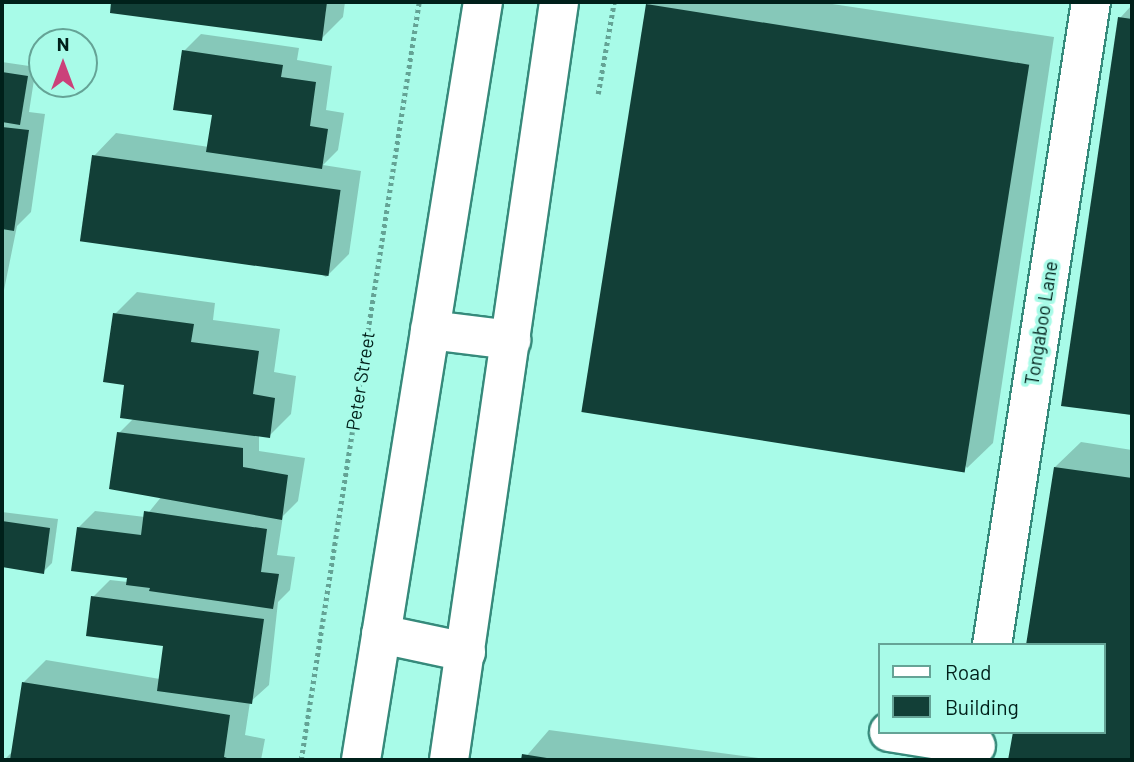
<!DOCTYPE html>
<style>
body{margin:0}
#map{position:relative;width:1134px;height:762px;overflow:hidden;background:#a8fbe8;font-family:Barlow,sans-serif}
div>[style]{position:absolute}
.shadow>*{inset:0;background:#0003}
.building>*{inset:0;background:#123f37;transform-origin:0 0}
.path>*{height:4.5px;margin-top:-2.25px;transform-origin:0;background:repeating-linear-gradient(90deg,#64a395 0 3.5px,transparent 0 7px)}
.roads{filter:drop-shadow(2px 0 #368a7b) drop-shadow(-2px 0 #368a7b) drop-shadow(0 2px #368a7b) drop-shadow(0 -2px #368a7b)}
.minor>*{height:38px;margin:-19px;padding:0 19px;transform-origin:19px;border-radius:19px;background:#fff}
span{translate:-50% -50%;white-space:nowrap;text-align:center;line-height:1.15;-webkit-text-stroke:7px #a8fbe8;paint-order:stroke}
.street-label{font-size:19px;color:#00201a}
.frame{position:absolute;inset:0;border:4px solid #00201a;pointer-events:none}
.legend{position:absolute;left:878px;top:643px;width:228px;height:91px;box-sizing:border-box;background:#a8fbe8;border:2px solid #65a396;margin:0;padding:9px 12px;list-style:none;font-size:21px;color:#00201a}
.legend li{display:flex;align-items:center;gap:14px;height:35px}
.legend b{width:35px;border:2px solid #65a396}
.north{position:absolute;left:28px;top:28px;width:70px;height:70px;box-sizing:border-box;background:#a8fbe8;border:2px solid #65a396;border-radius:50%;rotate:0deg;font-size:19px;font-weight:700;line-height:28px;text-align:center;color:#00201a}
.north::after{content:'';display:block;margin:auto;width:24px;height:32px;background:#cb417a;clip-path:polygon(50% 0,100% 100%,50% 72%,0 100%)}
</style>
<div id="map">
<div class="shadow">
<i style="clip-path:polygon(113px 2px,345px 2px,343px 17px,321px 39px,112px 11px)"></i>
<i style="clip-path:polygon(651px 2px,819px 2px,1054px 37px,993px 443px,967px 468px,648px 5px)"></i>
<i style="clip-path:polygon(1132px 5px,1132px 415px,1063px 405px,1120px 18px)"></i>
<i style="clip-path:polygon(201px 34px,299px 48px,297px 60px,332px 66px,326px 110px,344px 113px,338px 150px,323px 165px,361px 171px,349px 254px,326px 277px,94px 156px,116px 133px,209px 147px,214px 114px,184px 51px)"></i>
<i style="clip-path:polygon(2px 62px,36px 67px,29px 112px,45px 114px,31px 212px,17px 226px,2px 300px)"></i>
<i style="clip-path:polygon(137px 292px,215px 303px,213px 320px,280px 329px,274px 372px,296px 376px,291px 414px,269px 436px,259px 435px,259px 451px,305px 458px,298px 501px,283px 516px,277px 555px,295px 557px,290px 590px,278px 602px,269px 685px,250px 702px,245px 735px,265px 739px,261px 760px,4px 760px,13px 751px,23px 683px,46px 660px,160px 679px,165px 645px,93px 597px,110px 580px,128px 582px,128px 577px,78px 528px,95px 511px,145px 517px,162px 496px,119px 433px,134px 418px,115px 314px)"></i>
<i style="clip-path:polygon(1081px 442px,1132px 450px,1132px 760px,1010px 760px,1014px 732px,1104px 732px,1104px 645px,1055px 467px)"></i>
<i style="clip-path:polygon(2px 512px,58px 519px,52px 563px,43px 572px,2px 566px)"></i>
<i style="clip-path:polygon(549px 730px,773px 760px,523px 760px)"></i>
</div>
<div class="building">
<i style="clip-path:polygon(111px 2px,327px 2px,322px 41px,110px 13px)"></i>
<i style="left:646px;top:4px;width:388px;height:413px;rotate:9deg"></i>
<i style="clip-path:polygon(1118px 17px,1132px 19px,1132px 415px,1061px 406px)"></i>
<i style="clip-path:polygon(182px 50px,283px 65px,281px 77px,316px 82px,310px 126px,328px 129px,322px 169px,206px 152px,212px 115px,173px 110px)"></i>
<i style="clip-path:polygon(2px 72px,28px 76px,20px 125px,2px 122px)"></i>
<i style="clip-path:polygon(2px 127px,29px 130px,14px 231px,2px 229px)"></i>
<i style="left:92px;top:155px;width:251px;height:87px;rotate:8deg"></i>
<i style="clip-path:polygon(113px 313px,194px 324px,191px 342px,259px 351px,253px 394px,275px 398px,270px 438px,120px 418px,124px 385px,103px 382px)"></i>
<i style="clip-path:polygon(117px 432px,243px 448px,243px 467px,288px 475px,282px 520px,109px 489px)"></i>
<i style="clip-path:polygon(1054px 467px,1132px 478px,1132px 760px,1008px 760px,1013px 732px,1104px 732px,1104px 645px,1026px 645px)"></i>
<i style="clip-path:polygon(144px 511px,267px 529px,261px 572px,279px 574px,273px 609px,149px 591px,150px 588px,126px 585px,127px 578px,71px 571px,77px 527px,141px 535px)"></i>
<i style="clip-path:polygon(2px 521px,50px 528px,44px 574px,2px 567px)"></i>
<i style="clip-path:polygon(91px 596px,264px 619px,252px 704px,157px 691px,163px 646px,86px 636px)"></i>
<i style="clip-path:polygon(22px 682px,230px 715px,224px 757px,233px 760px,10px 760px)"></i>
<i style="clip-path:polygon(522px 754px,553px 759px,553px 760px,521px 760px)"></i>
</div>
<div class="path">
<i style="left:598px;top:94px;width:93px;rotate:-80.1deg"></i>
<i style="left:301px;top:760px;width:767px;rotate:-81.15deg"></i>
</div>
<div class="roads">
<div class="minor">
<i style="left:430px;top:330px;width:82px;rotate:7deg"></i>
<i style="left:381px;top:634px;width:87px;rotate:12deg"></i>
<i style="left:992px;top:645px;width:651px;rotate:-81.25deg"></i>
<i style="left:889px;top:732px;width:88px;rotate:9.1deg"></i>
<i style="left:361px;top:760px;width:768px;rotate:-80.86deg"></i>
<i style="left:449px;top:760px;width:766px;rotate:-81.74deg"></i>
</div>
</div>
<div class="street-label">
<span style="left:1041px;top:323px;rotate:-81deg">Tongaboo Lane</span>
<span style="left:360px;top:381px;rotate:-81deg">Peter Street</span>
</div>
<div class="frame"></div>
<ul class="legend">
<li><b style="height:9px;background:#fff"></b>Road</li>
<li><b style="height:19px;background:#123f37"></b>Building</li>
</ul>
<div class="north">N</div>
</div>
